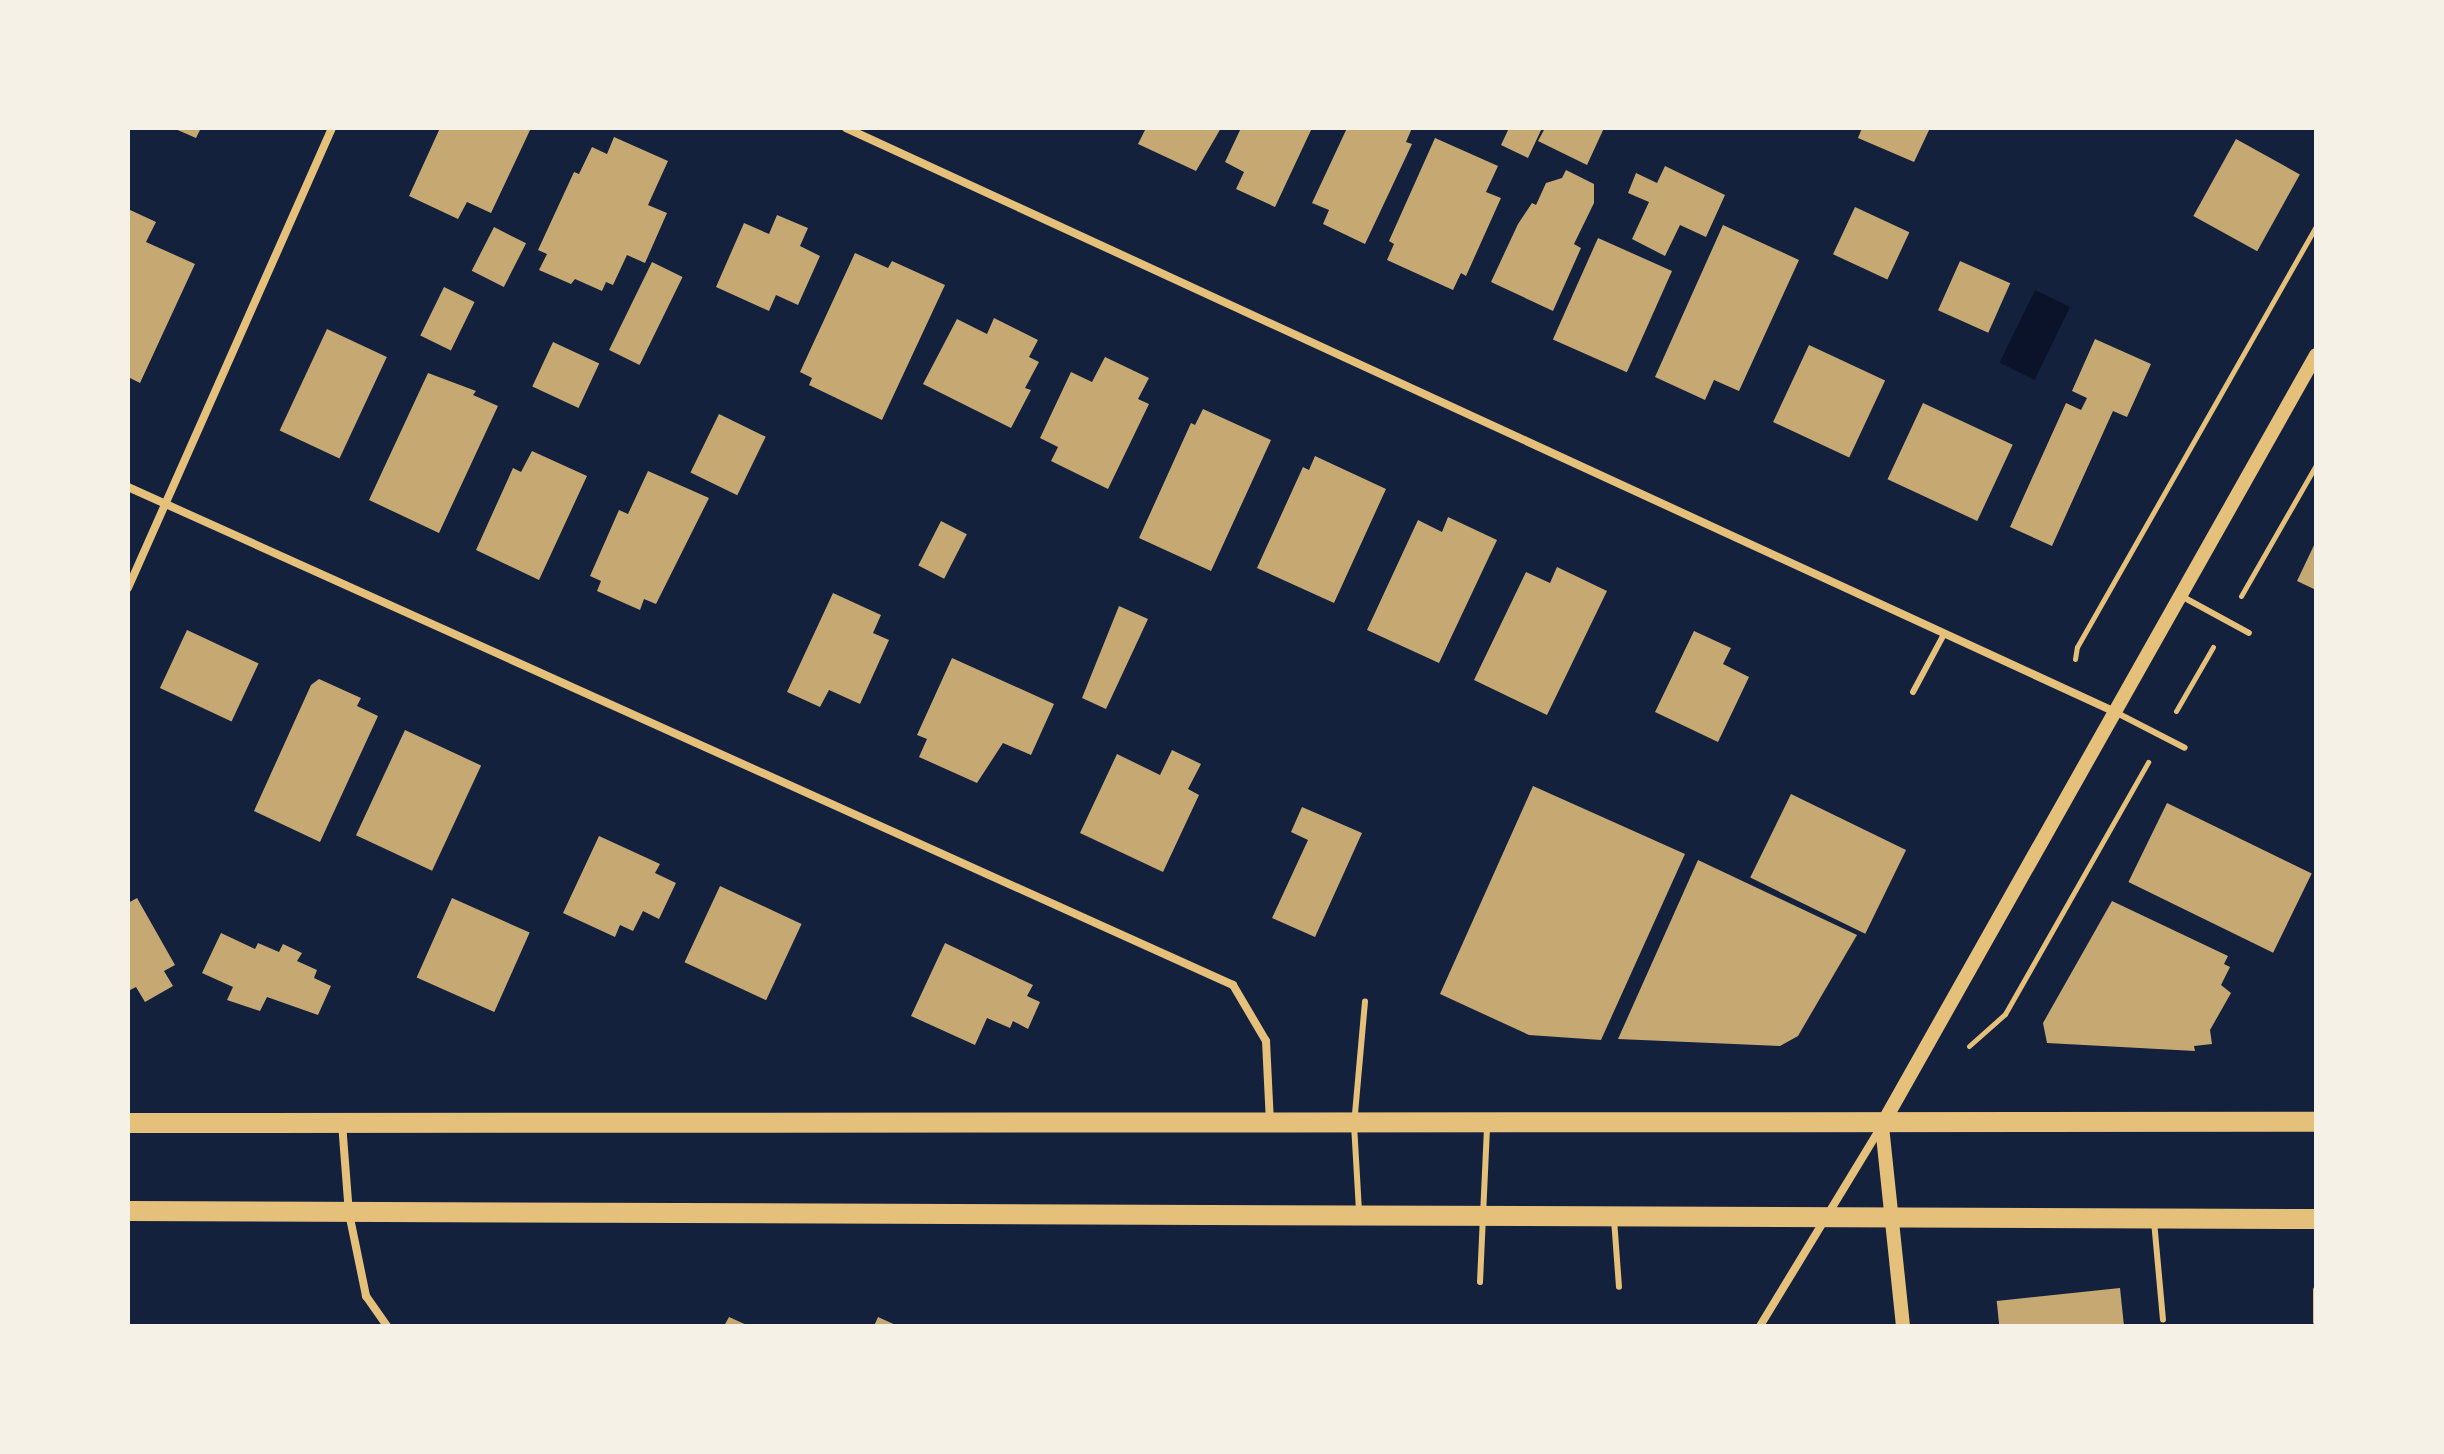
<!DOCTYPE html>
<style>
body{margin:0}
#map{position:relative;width:2444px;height:1454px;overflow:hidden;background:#14213d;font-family:"Open Sans",sans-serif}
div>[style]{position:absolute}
.water>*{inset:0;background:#0b132b;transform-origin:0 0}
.building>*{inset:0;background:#c6a872;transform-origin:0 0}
.path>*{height:5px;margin:-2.5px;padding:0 2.5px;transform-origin:2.5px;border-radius:2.5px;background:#e5c07b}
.service>*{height:6px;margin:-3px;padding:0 3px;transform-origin:3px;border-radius:3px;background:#e5c07b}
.minor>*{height:8px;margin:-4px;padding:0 4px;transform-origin:4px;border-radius:4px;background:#e5c07b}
.tertiary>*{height:14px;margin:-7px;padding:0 7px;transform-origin:7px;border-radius:7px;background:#e5c07b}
.primary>*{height:20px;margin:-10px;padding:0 10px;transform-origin:10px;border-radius:10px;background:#e5c07b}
span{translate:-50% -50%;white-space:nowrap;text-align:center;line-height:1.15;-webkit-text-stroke:6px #f6f1e7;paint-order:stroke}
.frame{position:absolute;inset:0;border:130px solid #f6f1e7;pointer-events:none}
</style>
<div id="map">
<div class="water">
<i style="left:2035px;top:290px;width:39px;height:81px;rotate:26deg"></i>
</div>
<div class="building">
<i style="clip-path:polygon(173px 128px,201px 128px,196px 138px)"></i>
<i style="clip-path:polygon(440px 128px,531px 128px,491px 213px,467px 202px,458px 219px,409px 196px)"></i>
<i style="clip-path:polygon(1146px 128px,1221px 128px,1196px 171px,1138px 144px)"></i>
<i style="clip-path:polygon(1241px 128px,1312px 128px,1275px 207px,1236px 189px,1244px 172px,1225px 162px)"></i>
<i style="clip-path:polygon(1347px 128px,1412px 128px,1406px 142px,1412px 144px,1365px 244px,1323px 224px,1329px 210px,1312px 203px)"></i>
<i style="clip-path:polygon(1509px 128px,1542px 128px,1528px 158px,1501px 145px)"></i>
<i style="clip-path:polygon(1545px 128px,1604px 128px,1587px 165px,1538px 141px)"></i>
<i style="clip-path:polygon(1862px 128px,1930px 128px,1914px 162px,1858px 138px)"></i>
<i style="clip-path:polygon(614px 137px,668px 161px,648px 205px,667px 213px,645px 263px,627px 255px,613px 285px,606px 282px,602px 291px,575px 279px,571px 284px,539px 270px,547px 254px,538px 250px,574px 172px,579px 174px,592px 147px,607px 154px)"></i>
<i style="clip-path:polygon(1435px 138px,1498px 166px,1486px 192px,1501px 198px,1466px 276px,1461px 273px,1453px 290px,1387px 260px,1394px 244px,1389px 241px)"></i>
<i style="left:2236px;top:139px;width:73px;height:88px;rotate:29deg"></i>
<i style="clip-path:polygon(1665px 166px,1725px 195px,1706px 237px,1680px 225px,1665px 256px,1632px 239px,1649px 202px,1628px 193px,1636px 173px,1657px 183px)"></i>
<i style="clip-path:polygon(1566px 170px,1594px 184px,1594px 203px,1574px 244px,1581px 248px,1553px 311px,1491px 282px,1518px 224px,1532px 203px,1536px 205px,1546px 183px,1562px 178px)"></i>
<i style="left:1855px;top:207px;width:60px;height:52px;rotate:25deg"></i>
<i style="clip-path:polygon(128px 209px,156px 222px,146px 242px,195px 264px,140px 383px,128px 377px)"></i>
<i style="clip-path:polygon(777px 215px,808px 228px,800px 246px,820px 256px,798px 305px,776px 295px,769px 311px,716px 287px,744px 223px,769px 234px)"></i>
<i style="clip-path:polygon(1723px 225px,1799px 260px,1739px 391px,1714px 380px,1705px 400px,1655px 377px)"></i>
<i style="left:494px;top:227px;width:36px;height:49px;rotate:27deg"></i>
<i style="left:1598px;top:238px;width:81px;height:111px;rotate:24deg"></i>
<i style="clip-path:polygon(855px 253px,888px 268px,892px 261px,945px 285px,882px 420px,809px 385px,812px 378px,800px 372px)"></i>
<i style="left:1960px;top:261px;width:55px;height:54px;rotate:24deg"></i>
<i style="left:652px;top:262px;width:34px;height:98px;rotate:26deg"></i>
<i style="left:444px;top:287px;width:34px;height:54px;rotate:26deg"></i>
<i style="clip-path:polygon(994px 318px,1038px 340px,1029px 357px,1039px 362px,1025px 388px,1031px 390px,1011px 428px,923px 384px,957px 319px,987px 334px)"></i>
<i style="left:327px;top:329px;width:66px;height:112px;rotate:25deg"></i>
<i style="clip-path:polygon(2095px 339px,2151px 364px,2127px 417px,2113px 411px,2052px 546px,2010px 527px,2066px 403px,2081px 410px,2087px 398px,2072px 391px)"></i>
<i style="left:553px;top:342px;width:51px;height:49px;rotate:25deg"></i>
<i style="left:1809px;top:345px;width:84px;height:85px;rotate:25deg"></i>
<i style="clip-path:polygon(1105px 357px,1149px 378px,1138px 399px,1149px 404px,1108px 489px,1051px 461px,1058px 447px,1040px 438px,1071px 372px,1092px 382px)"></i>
<i style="clip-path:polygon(428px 373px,476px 391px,473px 395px,498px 406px,439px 533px,369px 500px)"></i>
<i style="left:1923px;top:403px;width:99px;height:84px;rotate:25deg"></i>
<i style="clip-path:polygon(1203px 409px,1271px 440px,1211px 571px,1139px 538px,1191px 423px,1195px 425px)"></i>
<i style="left:719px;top:414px;width:52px;height:65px;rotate:26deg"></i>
<i style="clip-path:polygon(532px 451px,587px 476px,539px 580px,476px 550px,513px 468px,521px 472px)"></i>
<i style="clip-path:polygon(1315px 456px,1386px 489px,1334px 603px,1257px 568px,1303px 467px,1309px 470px)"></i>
<i style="clip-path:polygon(648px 471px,709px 498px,656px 604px,644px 599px,640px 610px,597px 591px,601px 581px,590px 576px,619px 510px,628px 514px)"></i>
<i style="clip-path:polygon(1448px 517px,1497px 540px,1439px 663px,1367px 630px,1418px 520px,1442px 532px)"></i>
<i style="left:941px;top:521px;width:29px;height:50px;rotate:27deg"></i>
<i style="clip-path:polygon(2316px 541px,2316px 590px,2297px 581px)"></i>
<i style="clip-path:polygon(1557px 567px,1607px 591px,1547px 715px,1474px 680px,1526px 572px,1550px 583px)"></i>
<i style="clip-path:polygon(833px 593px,881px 615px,873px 633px,889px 640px,860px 704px,829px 690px,820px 707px,787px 692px)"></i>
<i style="clip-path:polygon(1119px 606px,1148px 619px,1106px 709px,1082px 698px)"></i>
<i style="left:187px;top:630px;width:79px;height:64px;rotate:25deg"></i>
<i style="clip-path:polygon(1694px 631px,1731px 648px,1723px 664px,1749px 677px,1718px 742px,1655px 712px)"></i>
<i style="clip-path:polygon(952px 658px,1054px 704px,1031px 755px,1003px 743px,977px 783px,919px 757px,927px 739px,917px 735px)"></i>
<i style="clip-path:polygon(319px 679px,361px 698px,357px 706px,378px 716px,320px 842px,254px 811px,311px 685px)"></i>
<i style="left:405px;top:730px;width:84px;height:116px;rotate:25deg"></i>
<i style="clip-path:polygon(1172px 750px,1201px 764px,1188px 789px,1199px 795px,1163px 872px,1080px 833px,1117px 754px,1160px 775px)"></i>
<i style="clip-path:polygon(1533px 786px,1685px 854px,1601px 1040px,1529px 1035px,1440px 994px)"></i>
<i style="left:1791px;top:794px;width:128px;height:93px;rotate:26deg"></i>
<i style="left:2167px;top:803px;width:161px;height:88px;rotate:26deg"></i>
<i style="clip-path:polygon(1302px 807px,1362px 833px,1315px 937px,1272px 918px,1308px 840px,1291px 832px)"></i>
<i style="clip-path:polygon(599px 836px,660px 864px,655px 873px,676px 883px,659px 919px,643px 911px,633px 931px,620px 925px,615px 937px,563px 913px)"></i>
<i style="clip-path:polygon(1698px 860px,1857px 935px,1798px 1036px,1780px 1046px,1618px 1039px)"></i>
<i style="left:720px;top:886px;width:90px;height:84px;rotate:25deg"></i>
<i style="clip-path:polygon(137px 898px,175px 965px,164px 971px,173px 986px,145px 1002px,136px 987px,128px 991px,128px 903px)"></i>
<i style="left:452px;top:898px;width:85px;height:87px;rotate:24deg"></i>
<i style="clip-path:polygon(2112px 901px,2228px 956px,2224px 964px,2230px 967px,2221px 985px,2231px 993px,2210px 1030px,2212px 1044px,2194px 1046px,2195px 1051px,2047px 1043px,2043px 1023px)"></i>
<i style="clip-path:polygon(221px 933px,255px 949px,258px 943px,279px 952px,283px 944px,302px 953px,297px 961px,317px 970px,314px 978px,331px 986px,318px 1015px,267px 997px,260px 1011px,227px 1000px,233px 987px,202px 973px)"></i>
<i style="clip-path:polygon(945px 943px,1033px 985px,1027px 996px,1040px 1002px,1028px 1029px,1013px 1021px,1010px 1028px,987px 1018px,975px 1045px,911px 1016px)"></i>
<i style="left:2120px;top:1288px;width:38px;height:124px;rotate:84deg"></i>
<i style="clip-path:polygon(729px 1317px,749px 1326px,724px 1326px)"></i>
<i style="clip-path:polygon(878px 1317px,898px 1326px,874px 1326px)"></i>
</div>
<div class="path">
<i style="left:2241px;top:596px;width:151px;rotate:-60.2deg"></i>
<i style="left:2075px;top:659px;width:12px;rotate:-81deg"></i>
<i style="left:2077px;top:647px;width:483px;rotate:-60.4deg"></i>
<i style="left:2176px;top:711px;width:74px;rotate:-60deg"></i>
<i style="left:1969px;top:1046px;width:48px;rotate:-41.6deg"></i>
<i style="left:2005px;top:1014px;width:290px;rotate:-60.4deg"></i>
</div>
<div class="service">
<i style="left:2183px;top:597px;width:75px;rotate:28.6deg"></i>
<i style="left:1913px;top:692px;width:64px;rotate:-61.8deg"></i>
<i style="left:2117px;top:713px;width:76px;rotate:27.2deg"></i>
<i style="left:1359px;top:1211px;width:86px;rotate:-93.3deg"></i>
<i style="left:1354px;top:1125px;width:124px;rotate:-84.9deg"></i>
<i style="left:1614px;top:1219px;width:68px;rotate:85.8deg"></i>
<i style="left:2154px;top:1221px;width:99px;rotate:84.8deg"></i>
<i style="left:1480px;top:1282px;width:155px;rotate:-87.4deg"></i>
<i style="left:2316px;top:1322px;width:32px;rotate:-90deg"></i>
</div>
<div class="minor">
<i style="left:846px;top:128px;width:1395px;rotate:24.71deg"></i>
<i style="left:128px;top:487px;width:1212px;rotate:24.26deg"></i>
<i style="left:1233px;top:985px;width:65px;rotate:59.5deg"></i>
<i style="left:1266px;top:1041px;width:82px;rotate:87.2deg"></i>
<i style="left:128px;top:588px;width:503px;rotate:-66.08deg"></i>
<i style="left:342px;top:1123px;width:90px;rotate:85.6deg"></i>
<i style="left:349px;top:1213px;width:85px;rotate:78.4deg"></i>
<i style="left:366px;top:1296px;width:37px;rotate:55deg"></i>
<i style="left:1760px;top:1326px;width:235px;rotate:-58.7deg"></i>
</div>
<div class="tertiary">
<i style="left:1903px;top:1326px;width:202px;rotate:-96deg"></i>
<i style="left:1882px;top:1125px;width:884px;rotate:-60.59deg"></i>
</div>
<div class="primary">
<i style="left:128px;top:1123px;width:2188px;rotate:-0.03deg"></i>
<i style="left:128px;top:1211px;width:2188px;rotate:0.21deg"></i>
</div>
<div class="frame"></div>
</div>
